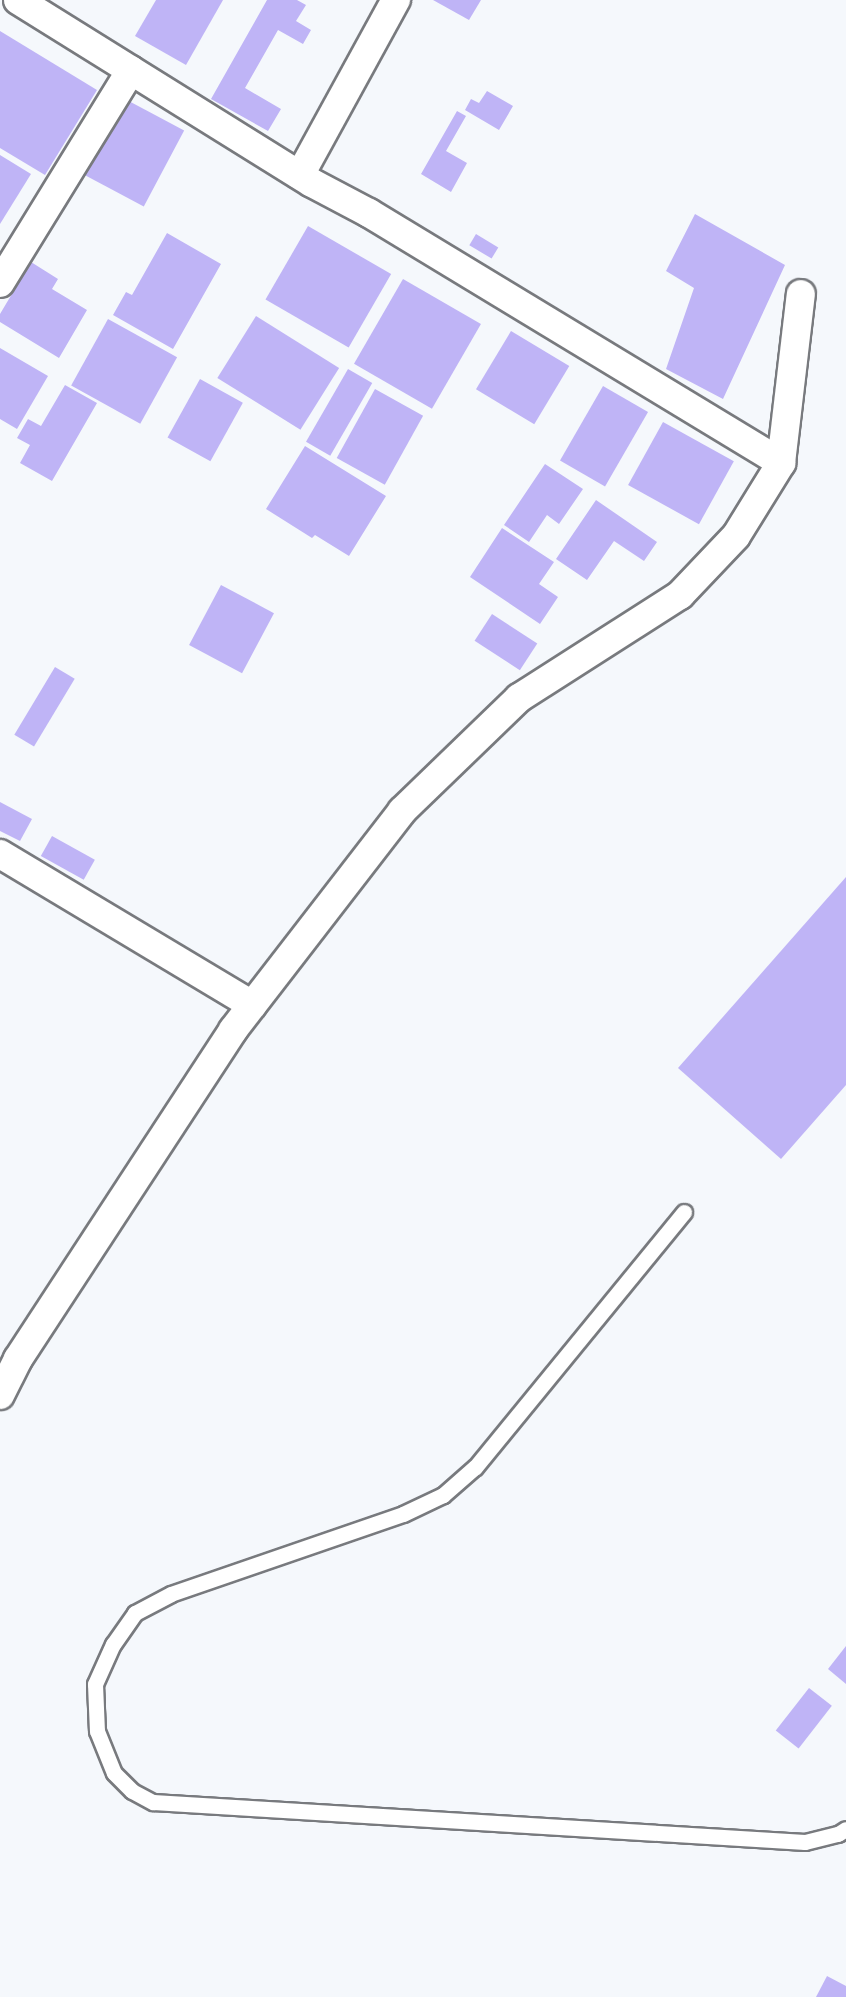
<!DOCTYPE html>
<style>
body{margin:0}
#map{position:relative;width:846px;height:1997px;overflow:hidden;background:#f5f8fc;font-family:"Work Sans",sans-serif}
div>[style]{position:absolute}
.building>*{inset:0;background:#bfb4f6;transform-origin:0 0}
.roads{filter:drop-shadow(2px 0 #787a7e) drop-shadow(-2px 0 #787a7e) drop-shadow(0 2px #787a7e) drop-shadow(0 -2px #787a7e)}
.lane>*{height:15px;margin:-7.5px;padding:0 7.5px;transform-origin:7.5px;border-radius:7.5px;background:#fff}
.street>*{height:28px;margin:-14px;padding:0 14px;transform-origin:14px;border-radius:14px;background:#fff}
span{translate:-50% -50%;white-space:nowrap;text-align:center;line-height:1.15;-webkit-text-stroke:4.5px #fff;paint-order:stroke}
</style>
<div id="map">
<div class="building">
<i style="clip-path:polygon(156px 0,223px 0,186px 65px,135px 36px)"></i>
<i style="clip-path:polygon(267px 0,297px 0,306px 5px,296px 21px,311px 30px,303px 44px,278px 30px,245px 88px,281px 109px,268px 131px,211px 99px)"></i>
<i style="clip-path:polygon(433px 0,481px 0,469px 20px)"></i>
<i style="clip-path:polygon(0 31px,97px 90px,45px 175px,0 148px)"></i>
<i style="clip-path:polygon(487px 91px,513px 106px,499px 130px,465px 110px,471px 99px,479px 103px)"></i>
<i style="left:125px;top:99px;width:67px;height:86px;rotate:28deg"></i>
<i style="clip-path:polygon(457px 111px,466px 116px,446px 151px,467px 163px,451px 192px,421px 174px)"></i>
<i style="clip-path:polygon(0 155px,31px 174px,0 224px)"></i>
<i style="clip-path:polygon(695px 214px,785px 265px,723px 399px,666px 369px,694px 288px,666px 271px)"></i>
<i style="left:308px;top:226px;width:96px;height:85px;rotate:30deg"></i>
<i style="clip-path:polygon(167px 233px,221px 264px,173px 349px,113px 315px,126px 292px,132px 295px)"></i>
<i style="left:476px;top:234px;width:26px;height:13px;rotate:31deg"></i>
<i style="clip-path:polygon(31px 262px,58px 279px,52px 289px,87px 310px,59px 358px,0 322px,0 314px)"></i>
<i style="left:403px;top:279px;width:90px;height:98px;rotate:30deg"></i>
<i style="left:256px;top:316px;width:98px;height:73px;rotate:32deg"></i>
<i style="left:108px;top:319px;width:79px;height:76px;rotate:29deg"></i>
<i style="left:511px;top:331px;width:68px;height:68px;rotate:31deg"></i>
<i style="clip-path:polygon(0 348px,48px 376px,17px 429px,0 419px)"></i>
<i style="left:348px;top:369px;width:28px;height:84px;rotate:30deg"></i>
<i style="left:200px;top:379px;width:49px;height:67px;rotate:29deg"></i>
<i style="clip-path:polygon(65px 385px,97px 403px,52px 481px,20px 463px,30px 445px,17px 438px,28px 419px,41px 426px)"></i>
<i style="left:603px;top:386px;width:52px;height:86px;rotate:30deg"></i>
<i style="left:375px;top:389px;width:55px;height:79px;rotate:29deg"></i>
<i style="left:663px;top:422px;width:81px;height:72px;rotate:29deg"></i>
<i style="clip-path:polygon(305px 446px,386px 496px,349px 556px,315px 535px,312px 538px,266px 509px)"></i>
<i style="clip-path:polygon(545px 464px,583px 489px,559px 524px,547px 515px,529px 542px,504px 525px)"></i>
<i style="clip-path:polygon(596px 500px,657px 542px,644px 561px,614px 541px,587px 580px,556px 559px)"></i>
<i style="clip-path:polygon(502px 528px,554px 562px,539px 584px,558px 597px,540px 624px,470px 577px)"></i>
<i style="left:221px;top:585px;width:60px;height:68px;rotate:28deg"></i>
<i style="left:492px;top:614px;width:54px;height:32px;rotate:33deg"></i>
<i style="left:55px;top:667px;width:23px;height:79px;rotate:31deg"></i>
<i style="clip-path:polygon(0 802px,32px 819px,20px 841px,0 831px)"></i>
<i style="left:52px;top:836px;width:49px;height:23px;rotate:29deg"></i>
<i style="clip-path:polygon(846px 877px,846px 1085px,781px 1159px,678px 1068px)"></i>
<i style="clip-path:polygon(846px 1646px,846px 1684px,828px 1669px)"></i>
<i style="left:809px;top:1688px;width:29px;height:54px;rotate:38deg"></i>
<i style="clip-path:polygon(827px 1976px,846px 1986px,846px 1997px,816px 1997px)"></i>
</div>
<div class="roads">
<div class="lane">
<i style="left:684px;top:1212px;width:330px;rotate:129.3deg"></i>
<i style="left:475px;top:1467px;width:43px;rotate:138.8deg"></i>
<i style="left:443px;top:1495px;width:44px;rotate:154.6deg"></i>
<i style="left:403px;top:1514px;width:245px;rotate:161deg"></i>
<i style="left:171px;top:1594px;width:41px;rotate:152.2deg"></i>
<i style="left:135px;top:1613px;width:38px;rotate:125deg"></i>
<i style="left:113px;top:1644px;width:44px;rotate:114.2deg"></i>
<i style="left:95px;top:1684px;width:47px;rotate:87.6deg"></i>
<i style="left:97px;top:1731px;width:45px;rotate:68deg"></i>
<i style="left:114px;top:1773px;width:25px;rotate:45deg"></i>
<i style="left:132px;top:1791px;width:24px;rotate:28deg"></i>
<i style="left:153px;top:1802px;width:653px;rotate:3.51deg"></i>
<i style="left:805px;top:1842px;width:34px;rotate:-14deg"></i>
<i style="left:838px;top:1834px;width:9px;rotate:-32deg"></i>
</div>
<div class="street">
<i style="left:18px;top:0;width:346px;rotate:31.9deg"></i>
<i style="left:312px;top:183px;width:64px;rotate:27.8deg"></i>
<i style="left:369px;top:213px;width:482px;rotate:31.2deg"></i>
<i style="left:300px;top:175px;width:200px;rotate:-61.3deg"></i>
<i style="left:0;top:283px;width:250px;rotate:-58.4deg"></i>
<i style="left:0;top:854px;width:294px;rotate:30.9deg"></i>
<i style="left:0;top:1395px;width:40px;rotate:-63.4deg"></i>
<i style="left:18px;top:1359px;width:393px;rotate:-56.8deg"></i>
<i style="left:233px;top:1030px;width:277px;rotate:-52.3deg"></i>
<i style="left:402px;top:811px;width:163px;rotate:-44deg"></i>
<i style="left:519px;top:698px;width:191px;rotate:-32.6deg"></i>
<i style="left:680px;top:595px;width:81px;rotate:-46.5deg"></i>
<i style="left:736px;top:536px;width:86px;rotate:-58.3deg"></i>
<i style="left:781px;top:463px;width:170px;rotate:-83.3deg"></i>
</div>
</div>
</div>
